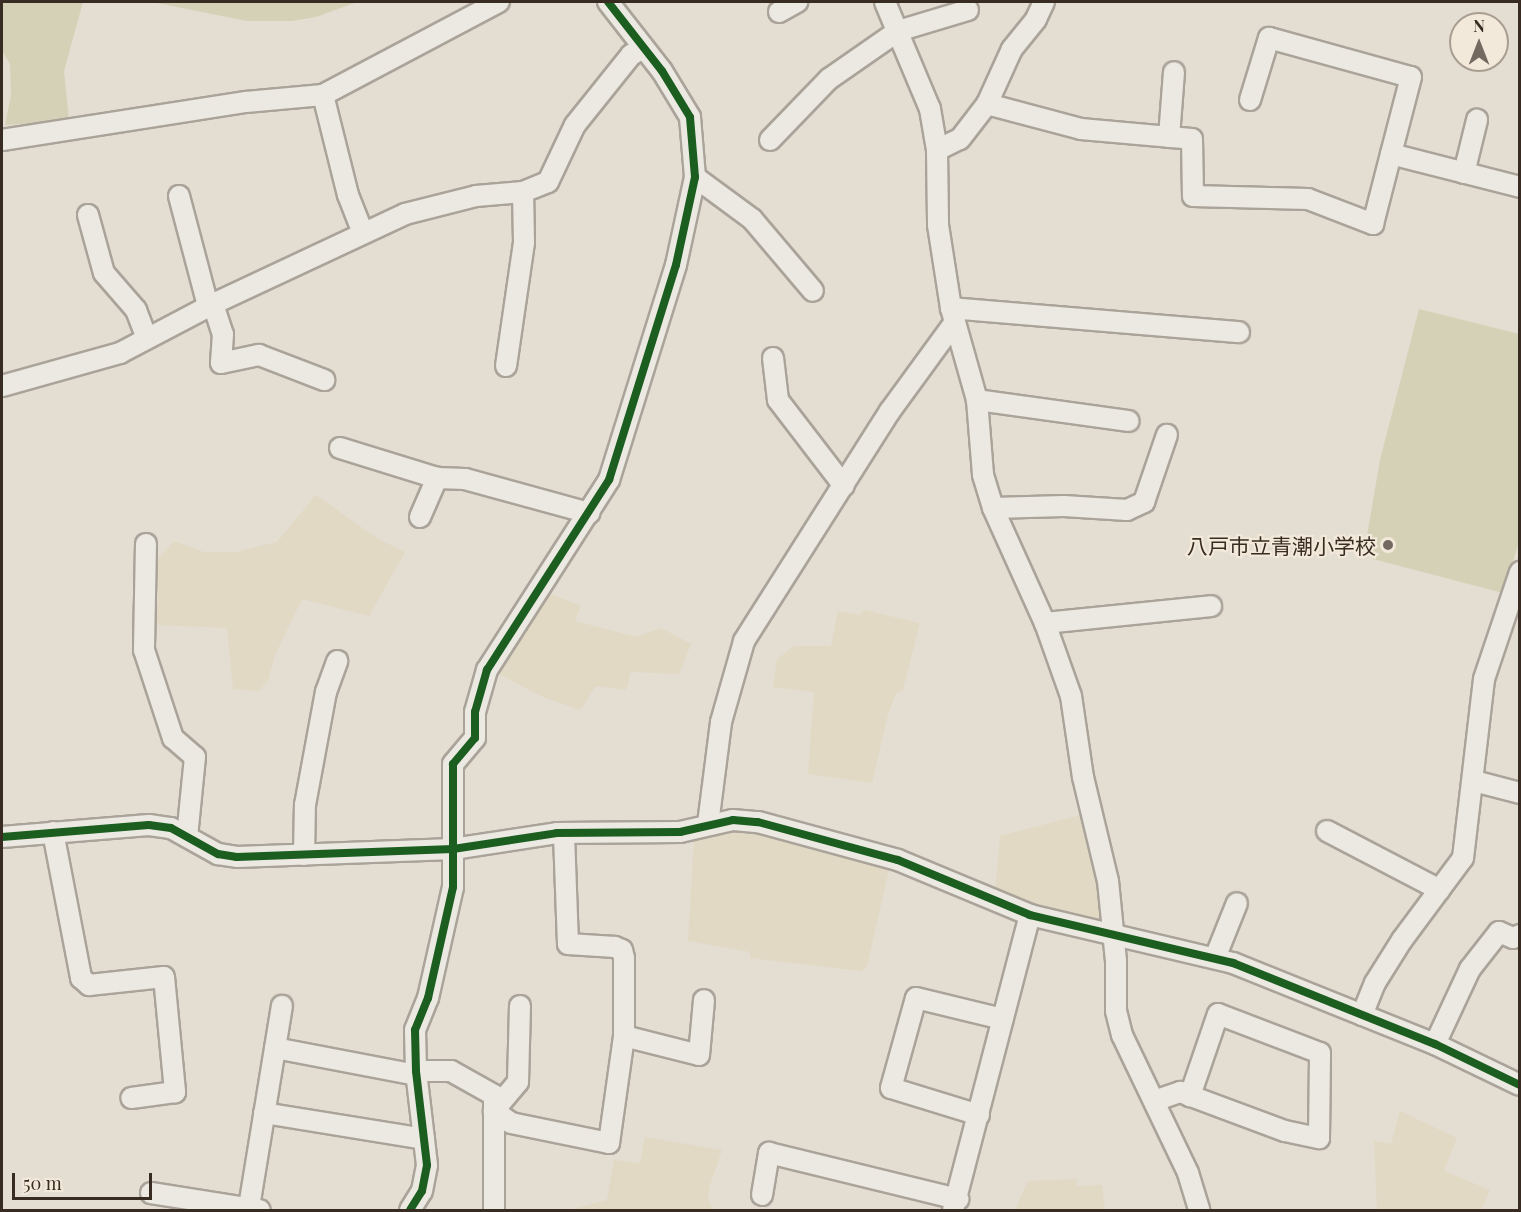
<!DOCTYPE html>
<meta charset="utf-8">
<style>
body{margin:0}
#map{position:relative;width:1521px;height:1212px;overflow:hidden;background:#e4ddd2;font-family:"Playfair Display","Noto Sans JP",serif}
div>[style]{position:absolute}
.farmland>*{inset:0;background:#e1d9c4}
.green>*{inset:0;background:#d4d1b6}
.roads{filter:drop-shadow(2px 0 #aaa39a) drop-shadow(-2px 0 #aaa39a) drop-shadow(0 2px #aaa39a) drop-shadow(0 -2px #aaa39a)}
.minor>*{height:20px;margin:-10px;padding:0 10px;transform-origin:10px;border-radius:10px;background:#ece9e2}
.cycleway>*{height:8px;margin:-4px;padding:0 4px;transform-origin:4px;border-radius:4px;background:#1b5e20}
.dots>*{width:16px;height:16px;translate:-50% -50%;box-sizing:border-box;border:3px solid #f3e9da;border-radius:50%}
span{translate:-50% -50%;white-space:nowrap;text-align:center;line-height:1.15;-webkit-text-stroke:4.5px #f3e9da;paint-order:stroke}
.poi-label{font-size:21px;color:#382b22}
.right{translate:-100% -50%;text-align:right}
.frame{position:absolute;inset:0;border:3px solid #382b22;pointer-events:none}
.north{position:absolute;left:1449px;top:12px;width:60px;height:60px;box-sizing:border-box;background:#f3e9da;border:2px solid #a89d90;border-radius:50%;rotate:0deg;font-size:16px;font-weight:700;line-height:24px;text-align:center;color:#382b22}
.north::after{content:'';display:block;margin:auto;width:21px;height:27px;background:#746960;clip-path:polygon(50% 0,100% 100%,50% 72%,0 100%)}
.scale{position:absolute;left:12px;top:1173px;width:140px;height:27px;box-sizing:border-box;border:3px solid #382b22;border-top:0;padding-left:8px;font-size:18px;line-height:21px;white-space:nowrap;color:#382b22;-webkit-text-stroke:4px #f3e9da;paint-order:stroke}
</style>
<div id="map">
<div class="farmland">
<i style="clip-path:polygon(316px 495px,378px 539px,405px 552px,369px 616px,302px 599px,275px 655px,268px 680px,259px 691px,233px 689px,227px 628px,157px 625px,158px 559px,174px 541px,204px 552px,236px 552px,277px 542px)"></i>
<i style="clip-path:polygon(548px 593px,581px 606px,575px 621px,636px 637px,661px 628px,691px 644px,679px 674px,631px 672px,626px 690px,596px 686px,580px 710px,543px 697px,499px 674px,499px 667px)"></i>
<i style="clip-path:polygon(864px 610px,920px 623px,903px 690px,896px 693px,888px 714px,872px 783px,808px 774px,814px 692px,773px 687px,777px 659px,794px 646px,831px 646px,838px 611px,860px 615px)"></i>
<i style="clip-path:polygon(1085px 814px,1101px 880px,1102px 917px,1092px 921px,1056px 914px,995px 894px,1000px 836px)"></i>
<i style="clip-path:polygon(752px 829px,890px 865px,867px 966px,861px 971px,750px 958px,750px 952px,688px 941px,694px 840px,714px 831px)"></i>
<i style="clip-path:polygon(1400px 1111px,1457px 1138px,1444px 1171px,1490px 1190px,1481px 1210px,1377px 1210px,1374px 1141px,1391px 1144px)"></i>
<i style="clip-path:polygon(645px 1137px,722px 1150px,709px 1188px,708px 1199px,713px 1210px,569px 1210px,607px 1200px,614px 1160px,640px 1163px)"></i>
<i style="clip-path:polygon(1077px 1179px,1076px 1186px,1102px 1185px,1105px 1210px,1015px 1210px,1028px 1181px)"></i>
</div>
<div class="green">
<i style="clip-path:polygon(2px 2px,83px 2px,64px 71px,69px 121px,5px 125px,11px 95px,10px 64px,2px 51px)"></i>
<i style="clip-path:polygon(152px 2px,357px 2px,316px 17px,292px 21px,247px 21px)"></i>
<i style="clip-path:polygon(1419px 309px,1519px 334px,1519px 542px,1503px 593px,1373px 559px,1367px 536px,1380px 460px)"></i>
</div>
<div class="roads">
<div class="minor">
<i style="left:885px;top:2px;width:116px;rotate:67.2deg"></i>
<i style="left:930px;top:109px;width:42px;rotate:80.3deg"></i>
<i style="left:937px;top:150px;width:75px;rotate:89.2deg"></i>
<i style="left:938px;top:225px;width:84px;rotate:81.1deg"></i>
<i style="left:951px;top:308px;width:96px;rotate:74.2deg"></i>
<i style="left:977px;top:400px;width:75px;rotate:85.4deg"></i>
<i style="left:983px;top:475px;width:34px;rotate:73deg"></i>
<i style="left:993px;top:508px;width:126px;rotate:65.7deg"></i>
<i style="left:1045px;top:623px;width:77px;rotate:70.4deg"></i>
<i style="left:1071px;top:696px;width:82px;rotate:81.6deg"></i>
<i style="left:1083px;top:777px;width:107px;rotate:76.5deg"></i>
<i style="left:1108px;top:881px;width:80px;rotate:84.3deg"></i>
<i style="left:1116px;top:961px;width:50px;rotate:90deg"></i>
<i style="left:1116px;top:1011px;width:25px;rotate:76deg"></i>
<i style="left:1122px;top:1035px;width:153px;rotate:64.4deg"></i>
<i style="left:1188px;top:1173px;width:39px;rotate:73deg"></i>
<i style="left:779px;top:12px;width:21px;rotate:-29deg"></i>
<i style="left:1250px;top:100px;width:65px;rotate:-73deg"></i>
<i style="left:1269px;top:38px;width:147px;rotate:15.4deg"></i>
<i style="left:1411px;top:77px;width:80px;rotate:104.6deg"></i>
<i style="left:987px;top:104px;width:97px;rotate:14.9deg"></i>
<i style="left:1081px;top:129px;width:111px;rotate:5.1deg"></i>
<i style="left:1192px;top:139px;width:57px;rotate:89deg"></i>
<i style="left:1193px;top:196px;width:115px;rotate:1.5deg"></i>
<i style="left:1308px;top:199px;width:70px;rotate:21deg"></i>
<i style="left:1373px;top:224px;width:72px;rotate:-75.6deg"></i>
<i style="left:1391px;top:154px;width:133px;rotate:14.3deg"></i>
<i style="left:1169px;top:137px;width:65px;rotate:-85.6deg"></i>
<i style="left:2px;top:140px;width:247px;rotate:-8.9deg"></i>
<i style="left:246px;top:102px;width:77px;rotate:-5.2deg"></i>
<i style="left:770px;top:140px;width:85px;rotate:-46deg"></i>
<i style="left:829px;top:79px;width:84px;rotate:-34.8deg"></i>
<i style="left:898px;top:31px;width:73px;rotate:-16.7deg"></i>
<i style="left:937px;top:150px;width:25px;rotate:-26deg"></i>
<i style="left:960px;top:139px;width:44px;rotate:-52.4deg"></i>
<i style="left:987px;top:104px;width:60px;rotate:-65.6deg"></i>
<i style="left:1012px;top:49px;width:38px;rotate:-51deg"></i>
<i style="left:1036px;top:19px;width:19px;rotate:-65deg"></i>
<i style="left:1464px;top:173px;width:55px;rotate:-76.2deg"></i>
<i style="left:695px;top:177px;width:71px;rotate:36.4deg"></i>
<i style="left:752px;top:219px;width:94px;rotate:49.7deg"></i>
<i style="left:179px;top:196px;width:114px;rotate:75.2deg"></i>
<i style="left:88px;top:215px;width:60px;rotate:74.6deg"></i>
<i style="left:104px;top:273px;width:49px;rotate:49.1deg"></i>
<i style="left:136px;top:310px;width:30px;rotate:69deg"></i>
<i style="left:363px;top:233px;width:41px;rotate:-111.5deg"></i>
<i style="left:348px;top:195px;width:103px;rotate:-104deg"></i>
<i style="left:323px;top:95px;width:199px;rotate:-27.9deg"></i>
<i style="left:213px;top:304px;width:32px;rotate:72deg"></i>
<i style="left:223px;top:334px;width:29px;rotate:94deg"></i>
<i style="left:221px;top:363px;width:39px;rotate:-12deg"></i>
<i style="left:259px;top:355px;width:70px;rotate:21deg"></i>
<i style="left:951px;top:308px;width:289px;rotate:4.8deg"></i>
<i style="left:773px;top:358px;width:42px;rotate:83.2deg"></i>
<i style="left:778px;top:400px;width:108px;rotate:52.5deg"></i>
<i style="left:506px;top:366px;width:125px;rotate:-81.7deg"></i>
<i style="left:524px;top:242px;width:50px;rotate:-91.1deg"></i>
<i style="left:2px;top:386px;width:123px;rotate:-15.6deg"></i>
<i style="left:120px;top:353px;width:105px;rotate:-27.8deg"></i>
<i style="left:213px;top:304px;width:212px;rotate:-25.1deg"></i>
<i style="left:405px;top:214px;width:73px;rotate:-14.2deg"></i>
<i style="left:476px;top:196px;width:47px;rotate:-4.9deg"></i>
<i style="left:523px;top:192px;width:27px;rotate:-22deg"></i>
<i style="left:548px;top:182px;width:63px;rotate:-64.7deg"></i>
<i style="left:575px;top:125px;width:90px;rotate:-51.3deg"></i>
<i style="left:631px;top:55px;width:14px;rotate:-30deg"></i>
<i style="left:977px;top:400px;width:153px;rotate:7.9deg"></i>
<i style="left:340px;top:448px;width:102px;rotate:17.2deg"></i>
<i style="left:437px;top:478px;width:28px;rotate:2deg"></i>
<i style="left:465px;top:479px;width:129px;rotate:15.3deg"></i>
<i style="left:993px;top:508px;width:71px;rotate:-1.6deg"></i>
<i style="left:1064px;top:506px;width:63px;rotate:3.6deg"></i>
<i style="left:1127px;top:510px;width:19px;rotate:-25deg"></i>
<i style="left:1144px;top:502px;width:71px;rotate:-71.1deg"></i>
<i style="left:420px;top:517px;width:43px;rotate:-66.4deg"></i>
<i style="left:146px;top:544px;width:106px;rotate:91.1deg"></i>
<i style="left:144px;top:650px;width:93px;rotate:71.8deg"></i>
<i style="left:173px;top:738px;width:29px;rotate:41deg"></i>
<i style="left:195px;top:757px;width:80px;rotate:95.7deg"></i>
<i style="left:1045px;top:623px;width:167px;rotate:-5.8deg"></i>
<i style="left:1474px;top:781px;width:48px;rotate:14.6deg"></i>
<i style="left:708px;top:824px;width:103px;rotate:-82.7deg"></i>
<i style="left:721px;top:722px;width:84px;rotate:-74.1deg"></i>
<i style="left:744px;top:641px;width:272px;rotate:-57.6deg"></i>
<i style="left:890px;top:411px;width:110px;rotate:-53.9deg"></i>
<i style="left:1327px;top:831px;width:127px;rotate:27.6deg"></i>
<i style="left:53px;top:832px;width:149px;rotate:79.1deg"></i>
<i style="left:81px;top:978px;width:11px;rotate:41deg"></i>
<i style="left:89px;top:985px;width:75px;rotate:-6.1deg"></i>
<i style="left:164px;top:977px;width:116px;rotate:84.5deg"></i>
<i style="left:175px;top:1092px;width:44px;rotate:172.2deg"></i>
<i style="left:2px;top:837px;width:147px;rotate:-4.7deg"></i>
<i style="left:149px;top:825px;width:22px;rotate:8deg"></i>
<i style="left:171px;top:828px;width:54px;rotate:29deg"></i>
<i style="left:218px;top:854px;width:19px;rotate:9deg"></i>
<i style="left:237px;top:857px;width:216px;rotate:-2.1deg"></i>
<i style="left:453px;top:849px;width:105px;rotate:-8.7deg"></i>
<i style="left:557px;top:833px;width:123px;rotate:-0.5deg"></i>
<i style="left:680px;top:832px;width:54px;rotate:-12.8deg"></i>
<i style="left:733px;top:820px;width:25px;rotate:5deg"></i>
<i style="left:758px;top:822px;width:145px;rotate:15.2deg"></i>
<i style="left:898px;top:860px;width:143px;rotate:22.6deg"></i>
<i style="left:1030px;top:915px;width:209px;rotate:13.3deg"></i>
<i style="left:1233px;top:963px;width:218px;rotate:21.9deg"></i>
<i style="left:1435px;top:1044px;width:94px;rotate:25.8deg"></i>
<i style="left:304px;top:855px;width:50px;rotate:-88.9deg"></i>
<i style="left:305px;top:805px;width:115px;rotate:-79.5deg"></i>
<i style="left:326px;top:692px;width:33px;rotate:-70deg"></i>
<i style="left:1215px;top:958px;width:59px;rotate:-68.2deg"></i>
<i style="left:520px;top:1006px;width:76px;rotate:91.5deg"></i>
<i style="left:518px;top:1082px;width:38px;rotate:130deg"></i>
<i style="left:494px;top:1111px;width:21px;rotate:35deg"></i>
<i style="left:511px;top:1123px;width:100px;rotate:11.5deg"></i>
<i style="left:609px;top:1143px;width:108px;rotate:-82deg"></i>
<i style="left:624px;top:1036px;width:78px;rotate:-90deg"></i>
<i style="left:624px;top:958px;width:8px;rotate:-104deg"></i>
<i style="left:622px;top:950px;width:8px;rotate:-157deg"></i>
<i style="left:615px;top:947px;width:47px;rotate:-176.3deg"></i>
<i style="left:568px;top:944px;width:111px;rotate:-92.1deg"></i>
<i style="left:1362px;top:1015px;width:35px;rotate:-68deg"></i>
<i style="left:1375px;top:983px;width:51px;rotate:-57.9deg"></i>
<i style="left:1402px;top:940px;width:102px;rotate:-53.4deg"></i>
<i style="left:1463px;top:858px;width:180px;rotate:-83.3deg"></i>
<i style="left:1484px;top:679px;width:113px;rotate:-71.4deg"></i>
<i style="left:624px;top:1036px;width:77px;rotate:14.2deg"></i>
<i style="left:699px;top:1055px;width:55px;rotate:-84.8deg"></i>
<i style="left:1435px;top:1044px;width:83px;rotate:-65deg"></i>
<i style="left:1470px;top:969px;width:47px;rotate:-51.9deg"></i>
<i style="left:1499px;top:932px;width:15px;rotate:23deg"></i>
<i style="left:1513px;top:938px;width:8px;rotate:-23deg"></i>
<i style="left:275px;top:1048px;width:144px;rotate:10.8deg"></i>
<i style="left:416px;top:1071px;width:35px"></i>
<i style="left:451px;top:1071px;width:49px;rotate:29.2deg"></i>
<i style="left:494px;top:1095px;width:115px;rotate:90deg"></i>
<i style="left:1154px;top:1101px;width:28px;rotate:-19deg"></i>
<i style="left:1180px;top:1092px;width:112px;rotate:20.4deg"></i>
<i style="left:1285px;top:1131px;width:35px;rotate:12deg"></i>
<i style="left:1319px;top:1138px;width:85px;rotate:-89.3deg"></i>
<i style="left:1320px;top:1053px;width:109px;rotate:-159.1deg"></i>
<i style="left:1218px;top:1014px;width:87px;rotate:108.9deg"></i>
<i style="left:264px;top:1113px;width:162px;rotate:9.2deg"></i>
<i style="left:979px;top:1115px;width:92px;rotate:-162.9deg"></i>
<i style="left:891px;top:1088px;width:93px;rotate:-74.5deg"></i>
<i style="left:916px;top:998px;width:89px;rotate:13.7deg"></i>
<i style="left:151px;top:1193px;width:110px;rotate:8.9deg"></i>
<i style="left:762px;top:1195px;width:43px;rotate:-80.5deg"></i>
<i style="left:769px;top:1153px;width:195px;rotate:13.7deg"></i>
<i style="left:249px;top:1207px;width:204px;rotate:-80.7deg"></i>
<i style="left:410px;top:1210px;width:22px;rotate:-58deg"></i>
<i style="left:422px;top:1191px;width:26px;rotate:-79deg"></i>
<i style="left:427px;top:1165px;width:95px;rotate:-96.7deg"></i>
<i style="left:416px;top:1071px;width:41px;rotate:-91.4deg"></i>
<i style="left:415px;top:1030px;width:35px;rotate:-68deg"></i>
<i style="left:428px;top:998px;width:114px;rotate:-77.3deg"></i>
<i style="left:453px;top:887px;width:123px;rotate:-90deg"></i>
<i style="left:453px;top:764px;width:34px;rotate:-50deg"></i>
<i style="left:475px;top:738px;width:26px;rotate:-90deg"></i>
<i style="left:475px;top:712px;width:44px;rotate:-74.1deg"></i>
<i style="left:487px;top:670px;width:226px;rotate:-57.3deg"></i>
<i style="left:609px;top:480px;width:225px;rotate:-72.7deg"></i>
<i style="left:676px;top:265px;width:90px;rotate:-77.8deg"></i>
<i style="left:695px;top:177px;width:60px;rotate:-94.8deg"></i>
<i style="left:690px;top:117px;width:54px;rotate:-121.3deg"></i>
<i style="left:662px;top:71px;width:88px;rotate:-128deg"></i>
<i style="left:953px;top:1210px;width:305px;rotate:-75.4deg"></i>
</div>
</div>
<div class="cycleway">
<i style="left:2px;top:837px;width:147px;rotate:-4.7deg"></i>
<i style="left:149px;top:825px;width:22px;rotate:8deg"></i>
<i style="left:171px;top:828px;width:54px;rotate:29deg"></i>
<i style="left:218px;top:854px;width:19px;rotate:9deg"></i>
<i style="left:237px;top:857px;width:216px;rotate:-2.1deg"></i>
<i style="left:453px;top:849px;width:105px;rotate:-8.7deg"></i>
<i style="left:557px;top:833px;width:123px;rotate:-0.5deg"></i>
<i style="left:680px;top:832px;width:54px;rotate:-12.8deg"></i>
<i style="left:733px;top:820px;width:25px;rotate:5deg"></i>
<i style="left:758px;top:822px;width:145px;rotate:15.2deg"></i>
<i style="left:898px;top:860px;width:143px;rotate:22.6deg"></i>
<i style="left:1030px;top:915px;width:209px;rotate:13.3deg"></i>
<i style="left:1233px;top:963px;width:218px;rotate:21.9deg"></i>
<i style="left:1435px;top:1044px;width:94px;rotate:25.8deg"></i>
<i style="left:410px;top:1210px;width:22px;rotate:-58deg"></i>
<i style="left:422px;top:1191px;width:26px;rotate:-79deg"></i>
<i style="left:427px;top:1165px;width:95px;rotate:-96.7deg"></i>
<i style="left:416px;top:1071px;width:41px;rotate:-91.4deg"></i>
<i style="left:415px;top:1030px;width:35px;rotate:-68deg"></i>
<i style="left:428px;top:998px;width:114px;rotate:-77.3deg"></i>
<i style="left:453px;top:887px;width:123px;rotate:-90deg"></i>
<i style="left:453px;top:764px;width:34px;rotate:-50deg"></i>
<i style="left:475px;top:738px;width:26px;rotate:-90deg"></i>
<i style="left:475px;top:712px;width:44px;rotate:-74.1deg"></i>
<i style="left:487px;top:670px;width:226px;rotate:-57.3deg"></i>
<i style="left:609px;top:480px;width:225px;rotate:-72.7deg"></i>
<i style="left:676px;top:265px;width:90px;rotate:-77.8deg"></i>
<i style="left:695px;top:177px;width:60px;rotate:-94.8deg"></i>
<i style="left:690px;top:117px;width:54px;rotate:-121.3deg"></i>
<i style="left:662px;top:71px;width:88px;rotate:-128deg"></i>
</div>
<div class="dots">
<i style="left:1388px;top:545px;background:#746960"></i>
</div>
<div class="poi-label">
<span class="right" style="left:1376px;top:545px">八戸市立青潮小学校</span>
</div>
<div class="frame"></div>
<div class="north">N</div>
<div class="scale">50 m</div>
</div>
